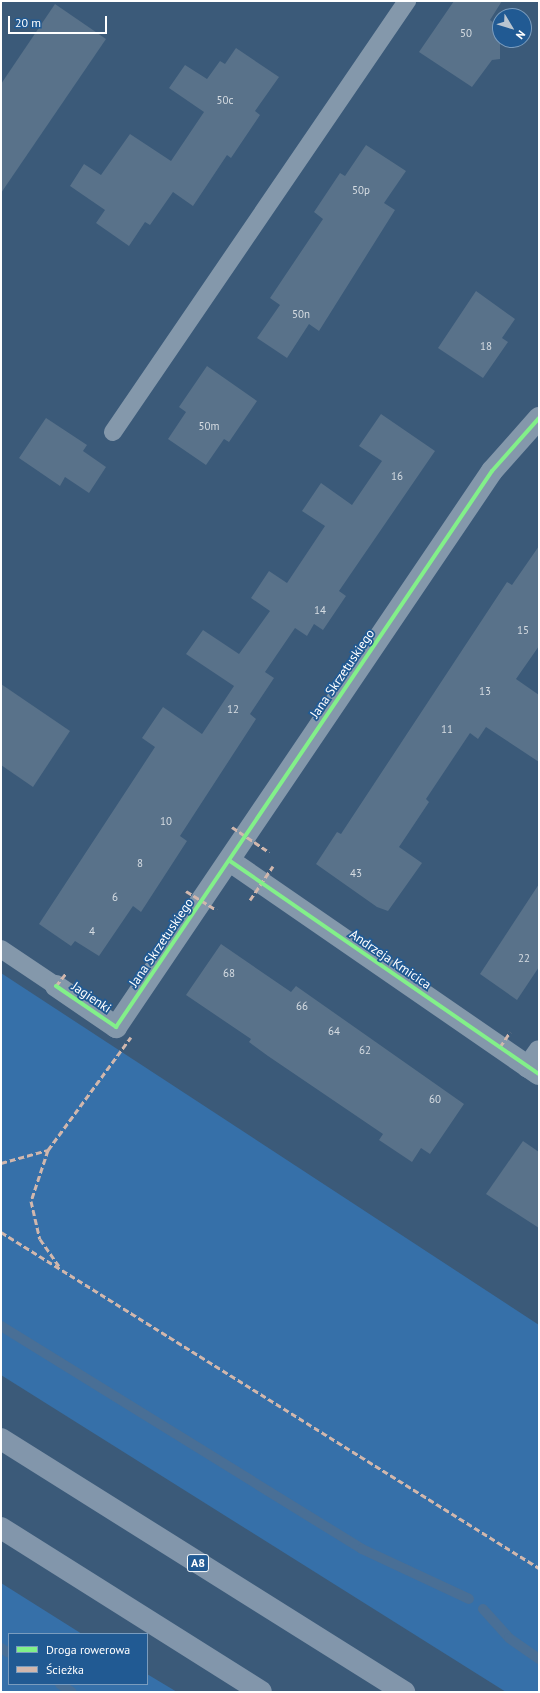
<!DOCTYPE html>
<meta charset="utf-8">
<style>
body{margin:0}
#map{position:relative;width:540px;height:1693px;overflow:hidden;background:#3b5a79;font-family:"PT Sans",sans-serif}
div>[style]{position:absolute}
.green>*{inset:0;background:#3670a9}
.stream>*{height:10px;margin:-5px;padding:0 5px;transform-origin:5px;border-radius:5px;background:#496f96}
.building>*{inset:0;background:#59728a}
.lane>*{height:18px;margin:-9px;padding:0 9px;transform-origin:9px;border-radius:9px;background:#8498ab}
.street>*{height:22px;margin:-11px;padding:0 11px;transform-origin:11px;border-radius:11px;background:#8498ab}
.highway>*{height:22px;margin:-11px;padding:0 11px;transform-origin:11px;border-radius:11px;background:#8296ab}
.quiet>*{height:3px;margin-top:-1.5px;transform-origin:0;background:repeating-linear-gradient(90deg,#d1b7ad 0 6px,transparent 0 9px)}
.cycleway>*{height:4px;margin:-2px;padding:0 2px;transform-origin:2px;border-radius:2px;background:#82f089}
span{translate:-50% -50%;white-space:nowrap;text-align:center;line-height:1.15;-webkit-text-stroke:3.5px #215a93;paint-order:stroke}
.number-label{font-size:11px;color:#d6dce2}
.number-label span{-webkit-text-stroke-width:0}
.shield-label span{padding:1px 3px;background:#215a93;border:1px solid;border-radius:3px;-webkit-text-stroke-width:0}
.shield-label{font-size:12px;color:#fff;font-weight:700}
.street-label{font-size:13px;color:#fff}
.frame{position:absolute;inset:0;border:2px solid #fff;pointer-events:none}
.legend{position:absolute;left:8px;top:1633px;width:140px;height:52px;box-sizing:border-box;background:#215a93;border:1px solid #7a9cbe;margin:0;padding:5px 7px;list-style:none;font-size:12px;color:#fff}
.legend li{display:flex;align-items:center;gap:8px;height:20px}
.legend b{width:20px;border:1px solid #7a9cbe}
.north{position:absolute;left:492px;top:8px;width:40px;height:40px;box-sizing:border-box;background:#215a93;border:1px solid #7a9cbe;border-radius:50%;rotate:128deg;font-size:11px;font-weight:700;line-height:16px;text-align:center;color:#fff}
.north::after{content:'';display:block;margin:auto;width:14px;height:18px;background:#bac5d0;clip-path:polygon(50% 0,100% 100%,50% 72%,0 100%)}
.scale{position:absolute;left:8px;top:16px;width:99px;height:18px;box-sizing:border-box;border:2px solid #fff;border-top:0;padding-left:5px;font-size:12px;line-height:14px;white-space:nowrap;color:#fff;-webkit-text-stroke:3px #215a93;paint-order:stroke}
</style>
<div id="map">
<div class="green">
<i style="clip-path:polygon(1px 973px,539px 1325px,539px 1692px,506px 1692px,1px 1375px)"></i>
<i style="clip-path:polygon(1px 1583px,82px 1634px,9px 1634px,9px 1684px,147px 1684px,147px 1674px,177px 1692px,1px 1692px)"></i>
</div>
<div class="stream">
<i style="left:1px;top:1326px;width:424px;rotate:31.7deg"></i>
<i style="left:362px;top:1549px;width:118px;rotate:25deg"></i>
<i style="left:483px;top:1609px;width:39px;rotate:48deg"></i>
<i style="left:509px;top:1638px;width:37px;rotate:35deg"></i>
<i style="left:1px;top:1648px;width:9px;rotate:32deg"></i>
<i style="left:60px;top:1684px;width:14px;rotate:34deg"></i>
</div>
<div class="building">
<i style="clip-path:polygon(454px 1px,502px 1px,490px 20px,500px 27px,500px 59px,492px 60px,472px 87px,419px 52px)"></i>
<i style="clip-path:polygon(55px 4px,106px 39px,1px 193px,1px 84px)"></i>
<i style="clip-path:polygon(236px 48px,279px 77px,255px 111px,260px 115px,231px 158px,227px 155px,193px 206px,173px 192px,150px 225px,145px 222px,129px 246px,96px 223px,105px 210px,70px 186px,84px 164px,101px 175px,130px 134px,171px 161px,204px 112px,169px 88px,185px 65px,207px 79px,220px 61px,225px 64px)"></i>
<i style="clip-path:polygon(366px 145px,406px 171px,384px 203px,395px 210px,319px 331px,309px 324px,287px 358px,257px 338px,280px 305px,270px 298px,323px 219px,314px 212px,340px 173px,345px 176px)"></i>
<i style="clip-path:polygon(476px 291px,515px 319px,502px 338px,508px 342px,483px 378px,438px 348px)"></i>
<i style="clip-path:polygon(207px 366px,257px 401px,229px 442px,224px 439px,206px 465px,168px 439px,186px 412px,179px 407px)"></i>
<i style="clip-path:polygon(381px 414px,435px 451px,339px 591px,346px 596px,323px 630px,314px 624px,307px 636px,295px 628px,265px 672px,274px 678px,250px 714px,256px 719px,180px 836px,187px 841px,141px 912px,133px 906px,99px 956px,75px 941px,71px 946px,39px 924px,155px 747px,142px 738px,163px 707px,202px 734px,234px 686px,186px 654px,203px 630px,239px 654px,270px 611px,251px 598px,269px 571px,287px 583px,325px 526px,302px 511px,321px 483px,352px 505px,382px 461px,359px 446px)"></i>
<i style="clip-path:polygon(46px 418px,87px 445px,83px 451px,106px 467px,89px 493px,65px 477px,60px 486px,19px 458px)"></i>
<i style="clip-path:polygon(539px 546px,539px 646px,516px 679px,539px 695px,539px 762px,486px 727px,478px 739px,470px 733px,426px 799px,429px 802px,399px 847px,422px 863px,388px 911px,377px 907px,316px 864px,337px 832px,341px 834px,507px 582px,512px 585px)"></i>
<i style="clip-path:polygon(1px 684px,70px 731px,33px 787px,1px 765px)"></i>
<i style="clip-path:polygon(539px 884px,539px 967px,517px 1000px,480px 974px)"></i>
<i style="clip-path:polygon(221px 944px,291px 992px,296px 986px,464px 1104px,430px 1154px,421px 1148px,412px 1162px,379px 1140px,383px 1134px,268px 1056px,249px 1042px,251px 1039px,186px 995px)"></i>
<i style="clip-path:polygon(523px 1141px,539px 1152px,539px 1228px,486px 1194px)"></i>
</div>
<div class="lane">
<i style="left:113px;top:432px;width:522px;rotate:-55.7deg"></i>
<i style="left:1px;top:949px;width:66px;rotate:33.9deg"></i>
</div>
<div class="street">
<i style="left:230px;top:861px;width:375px;rotate:34.6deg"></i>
<i style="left:56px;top:986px;width:73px;rotate:34.3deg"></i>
<i style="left:116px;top:1027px;width:671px;rotate:-55.93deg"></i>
<i style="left:492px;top:471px;width:71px;rotate:-48.4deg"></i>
<i style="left:528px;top:1067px;width:19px;rotate:-55deg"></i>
</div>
<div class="highway">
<i style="left:1px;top:1439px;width:476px;rotate:32.1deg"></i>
<i style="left:1px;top:1528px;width:307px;rotate:32.2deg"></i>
</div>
<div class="quiet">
<i style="left:232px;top:827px;width:45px;rotate:34deg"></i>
<i style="left:186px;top:891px;width:36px;rotate:32deg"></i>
<i style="left:250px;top:900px;width:41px;rotate:-55.9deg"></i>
<i style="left:56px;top:986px;width:16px;rotate:-52deg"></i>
<i style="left:500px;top:1047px;width:18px;rotate:-56deg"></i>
<i style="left:48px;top:1150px;width:54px;rotate:108.4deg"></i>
<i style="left:31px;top:1201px;width:39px;rotate:77deg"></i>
<i style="left:40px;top:1239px;width:35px;rotate:55deg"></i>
<i style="left:1px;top:1163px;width:49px;rotate:-15.5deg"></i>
<i style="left:48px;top:1150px;width:140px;rotate:-53.7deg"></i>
<i style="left:1px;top:1232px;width:634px;rotate:31.99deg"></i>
</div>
<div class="cycleway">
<i style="left:230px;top:861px;width:375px;rotate:34.6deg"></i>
<i style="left:56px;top:986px;width:73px;rotate:34.3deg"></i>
<i style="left:116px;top:1027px;width:671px;rotate:-55.93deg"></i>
<i style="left:492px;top:471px;width:71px;rotate:-48.4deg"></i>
</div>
<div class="number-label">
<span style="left:466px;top:33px">50</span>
<span style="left:225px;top:100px">50c</span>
<span style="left:361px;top:190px">50p</span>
<span style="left:301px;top:314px">50n</span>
<span style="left:486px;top:346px">18</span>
<span style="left:209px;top:426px">50m</span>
<span style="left:397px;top:476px">16</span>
<span style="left:320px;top:610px">14</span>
<span style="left:523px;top:630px">15</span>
<span style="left:485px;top:691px">13</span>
<span style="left:233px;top:709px">12</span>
<span style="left:447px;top:729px">11</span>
<span style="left:166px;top:821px">10</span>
<span style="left:140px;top:863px">8</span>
<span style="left:356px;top:873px">43</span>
<span style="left:115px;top:897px">6</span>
<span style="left:92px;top:931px">4</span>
<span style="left:524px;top:958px">22</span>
<span style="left:229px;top:973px">68</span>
<span style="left:302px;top:1006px">66</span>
<span style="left:334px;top:1031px">64</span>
<span style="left:365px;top:1050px">62</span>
<span style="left:435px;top:1099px">60</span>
</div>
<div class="shield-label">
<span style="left:198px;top:1563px">A8</span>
</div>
<div class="street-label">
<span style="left:343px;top:674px;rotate:-56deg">Jana Skrzetuskiego</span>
<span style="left:162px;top:943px;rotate:-56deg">Jana Skrzetuskiego</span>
<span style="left:390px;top:960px;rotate:34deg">Andrzeja Kmicica</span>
<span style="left:91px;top:998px;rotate:34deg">Jagienki</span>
</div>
<div class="frame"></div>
<ul class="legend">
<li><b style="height:5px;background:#82f089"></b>Droga rowerowa</li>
<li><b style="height:5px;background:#d1b7ad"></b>Ścieżka</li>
</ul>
<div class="north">N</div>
<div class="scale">20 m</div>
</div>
